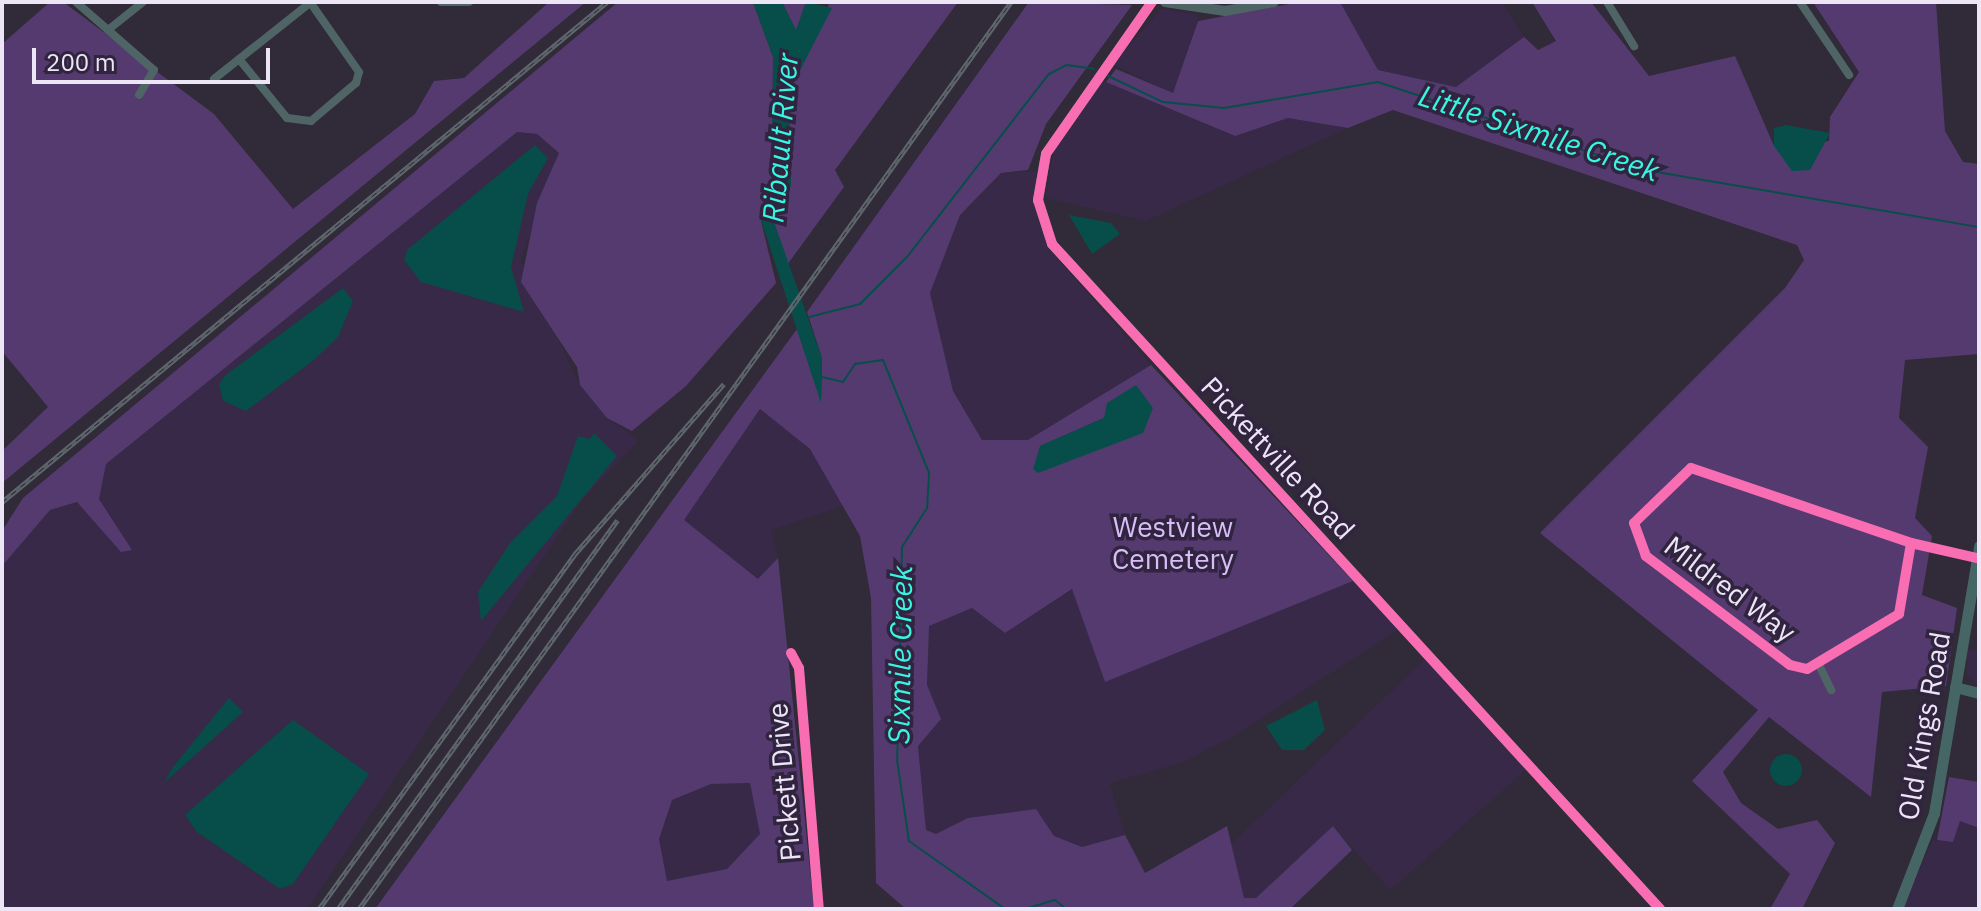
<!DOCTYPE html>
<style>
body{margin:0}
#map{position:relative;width:1981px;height:911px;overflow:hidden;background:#312a38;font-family:"IBM Plex Sans",sans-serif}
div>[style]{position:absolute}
.built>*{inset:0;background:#372947}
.green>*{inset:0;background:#553a70}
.water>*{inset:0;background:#074e4a}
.round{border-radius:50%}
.stream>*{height:2px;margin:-1px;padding:0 1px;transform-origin:1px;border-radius:1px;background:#074e4a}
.minor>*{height:8px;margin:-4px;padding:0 4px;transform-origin:4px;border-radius:4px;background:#4f6565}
.tertiary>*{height:10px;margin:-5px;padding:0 5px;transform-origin:5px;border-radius:5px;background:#4f6565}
.secondary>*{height:11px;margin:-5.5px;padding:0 5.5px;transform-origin:5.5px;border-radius:5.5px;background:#456665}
.rail>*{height:5px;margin-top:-2.5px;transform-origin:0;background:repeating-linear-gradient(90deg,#30243e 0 6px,#5e676c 0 12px);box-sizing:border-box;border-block:2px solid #5e676c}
.cycleway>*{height:10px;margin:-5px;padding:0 5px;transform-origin:5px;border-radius:5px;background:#f96db3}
span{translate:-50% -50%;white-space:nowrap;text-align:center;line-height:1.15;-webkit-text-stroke:7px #30243e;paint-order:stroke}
.street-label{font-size:28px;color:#ece5f6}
.park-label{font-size:28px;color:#d8bdf9}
.water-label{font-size:30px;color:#39f5e3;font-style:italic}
.frame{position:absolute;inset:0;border:4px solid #ece5f6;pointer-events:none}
.scale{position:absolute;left:32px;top:48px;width:238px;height:36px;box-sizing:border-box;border:4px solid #ece5f6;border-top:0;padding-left:10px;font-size:24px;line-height:28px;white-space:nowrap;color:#ece5f6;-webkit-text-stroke:6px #30243e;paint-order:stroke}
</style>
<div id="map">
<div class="built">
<i style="clip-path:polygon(1340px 2px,1502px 2px,1524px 37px,1456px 87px,1378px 70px)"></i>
<i style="clip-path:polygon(1162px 8px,1199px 15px,1173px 94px,1113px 64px)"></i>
<i style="clip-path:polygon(1106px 82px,1234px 136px,1288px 118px,1348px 128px,1146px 221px,1045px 198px,1053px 153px,1098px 83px)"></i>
<i style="clip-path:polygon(517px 132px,536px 134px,559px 153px,521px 260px,580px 385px,607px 418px,639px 440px,582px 500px,307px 909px,2px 909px,2px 566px,50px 510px,78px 502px,121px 552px,131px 550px,99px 498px,106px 464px)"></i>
<i style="clip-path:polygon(1036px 171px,1037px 217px,1054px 255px,1151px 365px,1029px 440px,982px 440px,953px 391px,930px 293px,960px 215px,1001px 173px)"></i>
<i style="clip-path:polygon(760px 409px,810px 449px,843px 506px,772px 530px,778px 558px,759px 579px,683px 520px)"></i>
<i style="clip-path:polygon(1353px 581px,1399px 629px,1234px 736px,1181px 763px,1110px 783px,1125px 835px,1082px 847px,968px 818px,936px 834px,926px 830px,918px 745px,940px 719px,927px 685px,928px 626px,972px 608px,1005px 633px,1073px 589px,1105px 681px)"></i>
<i style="clip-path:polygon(1967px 649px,1979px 651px,1979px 686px,1967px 676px)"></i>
<i style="clip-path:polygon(1426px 658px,1527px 769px,1390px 890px,1333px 826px,1256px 899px,1243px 898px,1231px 844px)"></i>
<i style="clip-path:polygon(750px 783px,760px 834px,727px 869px,667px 881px,659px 839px,672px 800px,711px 784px)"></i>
<i style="clip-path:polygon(1960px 820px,1979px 828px,1979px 909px,1902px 909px,1933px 840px,1953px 842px)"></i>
</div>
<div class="green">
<i style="clip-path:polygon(50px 2px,63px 2px,214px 114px,293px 209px,415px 114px,434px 81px,464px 78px,549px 2px,586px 2px,2px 483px,2px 451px,48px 407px,2px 351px,2px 44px)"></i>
<i style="clip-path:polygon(618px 2px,753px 2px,773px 57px,772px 188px,760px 217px,776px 283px,686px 386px,632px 431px,607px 418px,580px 385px,577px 367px,521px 282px,537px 203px,559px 153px,537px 134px,517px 132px,106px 464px,99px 499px,132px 550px,121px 552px,77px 502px,50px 510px,2px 566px,2px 531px,23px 498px)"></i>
<i style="clip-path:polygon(782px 2px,806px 2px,796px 31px)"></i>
<i style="clip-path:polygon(830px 2px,958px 2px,835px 170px,844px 187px,787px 265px,773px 219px,791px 185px,789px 92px)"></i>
<i style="clip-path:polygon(evenodd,1029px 2px,1132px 5px,1046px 124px,1028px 170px,1001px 173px,960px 215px,930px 293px,953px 391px,982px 440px,1028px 440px,1151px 365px,1353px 581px,1105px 682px,1072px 589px,1005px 633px,972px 608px,929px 626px,927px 685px,941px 719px,918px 746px,926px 830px,936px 834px,968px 818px,1036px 809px,1054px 836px,1082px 847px,1125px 835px,1145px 873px,1227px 826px,1244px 898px,1256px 898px,1333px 826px,1352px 850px,1290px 909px,906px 909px,876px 883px,871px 598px,860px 536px,810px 449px,760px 409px,684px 520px,758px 579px,778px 558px,814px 909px,375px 909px,797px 329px,821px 400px,822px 358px,807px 312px,1029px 2px,1107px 411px,1143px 433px,1040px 446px,1104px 418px,1107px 411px,1029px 2px,750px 783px,760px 834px,727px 869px,667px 881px,659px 839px,672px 800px,711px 784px,750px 783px)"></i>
<i style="clip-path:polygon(1300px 2px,1340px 2px,1378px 70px,1456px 87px,1524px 37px,1538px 50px,1556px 41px,1532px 2px,1591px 2px,1649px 76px,1735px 56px,1774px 146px,1829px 141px,1830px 117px,1859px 72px,1813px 2px,1936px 2px,1945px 131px,1963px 162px,1979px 164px,1979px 354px,1905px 360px,1899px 418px,1928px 447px,1915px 518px,1932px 536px,1922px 595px,1957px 608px,1946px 686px,1882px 692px,1871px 797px,1769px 717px,1723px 772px,1741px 803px,1778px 829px,1817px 820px,1835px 843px,1802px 909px,1770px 909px,1790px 874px,1692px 781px,1758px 710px,1540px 533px,1785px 288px,1804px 260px,1797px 245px,1393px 110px,1348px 128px,1288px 118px,1235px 136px,1106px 82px,1116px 69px,1173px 93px,1198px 21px)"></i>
<i style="clip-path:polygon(1949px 777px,1979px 782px,1979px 828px,1960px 821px,1953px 842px,1937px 840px)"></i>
</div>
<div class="water">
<i style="clip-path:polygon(753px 2px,782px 2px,796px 30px,806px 2px,832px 8px,789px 92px,791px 185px,773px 219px,822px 358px,821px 403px,760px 217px,772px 188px,773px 57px)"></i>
<i style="clip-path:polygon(1786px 125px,1830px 133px,1810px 170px,1792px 171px,1774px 146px,1774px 128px)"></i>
<i style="clip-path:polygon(535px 145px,548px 158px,528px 194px,511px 267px,524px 312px,421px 282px,404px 260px,407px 250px)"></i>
<i style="clip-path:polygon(1069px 215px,1111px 223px,1120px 234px,1092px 254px)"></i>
<i style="clip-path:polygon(343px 288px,353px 301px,338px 337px,314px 360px,246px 411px,223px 401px,219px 384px,227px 374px)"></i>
<i style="clip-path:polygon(1136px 385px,1153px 408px,1143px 433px,1038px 473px,1033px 469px,1040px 446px,1104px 418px,1107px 403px)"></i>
<i style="clip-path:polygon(594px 433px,617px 456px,481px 621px,478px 592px,510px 543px,557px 496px,578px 436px,590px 439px)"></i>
<i style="clip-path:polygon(229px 698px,243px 712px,164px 783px,173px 767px)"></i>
<i style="clip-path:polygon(1317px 700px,1325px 730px,1304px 750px,1282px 750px,1266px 726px)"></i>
<i style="clip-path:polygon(293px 720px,369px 774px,293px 884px,280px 889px,197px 832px,185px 815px)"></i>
<i class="round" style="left:1770px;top:754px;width:32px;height:32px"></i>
</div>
<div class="stream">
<i style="left:1108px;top:76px;width:61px;rotate:25.3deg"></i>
<i style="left:1163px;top:102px;width:61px;rotate:5.6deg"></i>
<i style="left:1224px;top:108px;width:156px;rotate:-9.6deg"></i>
<i style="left:1378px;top:82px;width:275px;rotate:18.4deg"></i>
<i style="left:1639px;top:169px;width:345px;rotate:9.7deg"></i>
<i style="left:809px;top:317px;width:53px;rotate:-14.3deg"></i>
<i style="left:860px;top:304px;width:66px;rotate:-45deg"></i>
<i style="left:907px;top:257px;width:232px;rotate:-52.2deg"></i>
<i style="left:1049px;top:74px;width:20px;rotate:-27deg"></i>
<i style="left:1067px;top:65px;width:27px;rotate:8deg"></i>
<i style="left:822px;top:377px;width:22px;rotate:13deg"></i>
<i style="left:843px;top:382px;width:22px;rotate:-56deg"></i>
<i style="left:855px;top:364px;width:28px;rotate:-8deg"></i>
<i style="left:883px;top:360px;width:122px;rotate:67.8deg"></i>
<i style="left:929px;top:473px;width:35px;rotate:93deg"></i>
<i style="left:927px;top:508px;width:46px;rotate:122.7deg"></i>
<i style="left:902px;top:547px;width:213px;rotate:91.3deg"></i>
<i style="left:897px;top:760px;width:82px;rotate:81.6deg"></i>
<i style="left:909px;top:841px;width:118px;rotate:35.3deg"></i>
<i style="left:1025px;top:909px;width:31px;rotate:-17deg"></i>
<i style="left:1055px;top:900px;width:14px;rotate:39deg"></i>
</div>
<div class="minor">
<i style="left:76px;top:2px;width:103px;rotate:41.1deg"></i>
<i style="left:154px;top:70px;width:29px;rotate:121deg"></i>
<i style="left:441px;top:2px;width:28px"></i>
<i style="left:1607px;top:2px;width:52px;rotate:58.5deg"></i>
<i style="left:1800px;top:2px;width:88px;rotate:56.1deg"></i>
<i style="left:108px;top:30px;width:45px;rotate:-38.7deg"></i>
<i style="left:239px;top:59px;width:76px;rotate:50.9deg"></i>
<i style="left:287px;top:118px;width:24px;rotate:7deg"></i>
<i style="left:311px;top:121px;width:59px;rotate:-40.2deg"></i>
<i style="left:356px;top:83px;width:11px;rotate:-75deg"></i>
<i style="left:359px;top:72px;width:85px;rotate:-125deg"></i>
<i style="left:214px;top:79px;width:124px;rotate:-38.4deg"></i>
<i style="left:1911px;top:543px;width:72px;rotate:99.6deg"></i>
<i style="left:1899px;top:614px;width:107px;rotate:149.1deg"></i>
<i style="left:1807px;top:669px;width:17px;rotate:-167deg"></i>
<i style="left:1790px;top:665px;width:181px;rotate:-142.9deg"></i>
<i style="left:1646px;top:556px;width:35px;rotate:-110deg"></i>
<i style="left:1634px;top:523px;width:79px;rotate:-44deg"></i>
<i style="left:1691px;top:468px;width:232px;rotate:18.8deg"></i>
<i style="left:1911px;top:543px;width:68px;rotate:12.8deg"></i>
<i style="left:791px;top:653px;width:17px;rotate:62deg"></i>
<i style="left:799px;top:668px;width:242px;rotate:85.3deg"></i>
<i style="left:1819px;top:665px;width:28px;rotate:64deg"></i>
</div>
<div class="tertiary">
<i style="left:1152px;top:2px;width:185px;rotate:124.9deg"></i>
<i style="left:1046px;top:154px;width:47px;rotate:99.9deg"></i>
<i style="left:1038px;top:200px;width:46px;rotate:72.3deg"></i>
<i style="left:1052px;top:244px;width:901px;rotate:47.56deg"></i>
<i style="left:1165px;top:2px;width:61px;rotate:8.5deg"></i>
<i style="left:1225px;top:11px;width:50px;rotate:-10.4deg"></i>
</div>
<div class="secondary">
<i style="left:1955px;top:687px;width:25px;rotate:14deg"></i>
<i style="left:1897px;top:909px;width:103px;rotate:-68.9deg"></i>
<i style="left:1934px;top:813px;width:271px;rotate:-80.4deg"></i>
</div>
<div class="rail">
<i style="left:2px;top:502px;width:785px;rotate:-39.57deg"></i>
<i style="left:319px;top:909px;width:438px;rotate:-54.2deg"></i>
<i style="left:575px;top:554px;width:226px;rotate:-48.8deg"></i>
<i style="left:338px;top:909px;width:479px;rotate:-54.3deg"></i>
<i style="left:359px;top:909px;width:1117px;rotate:-54.29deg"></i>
</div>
<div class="cycleway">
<i style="left:1152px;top:2px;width:185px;rotate:124.9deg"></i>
<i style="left:1046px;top:154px;width:47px;rotate:99.9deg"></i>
<i style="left:1038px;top:200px;width:46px;rotate:72.3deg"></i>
<i style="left:1052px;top:244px;width:901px;rotate:47.56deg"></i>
<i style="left:1911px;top:543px;width:72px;rotate:99.6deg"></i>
<i style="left:1899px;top:614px;width:107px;rotate:149.1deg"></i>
<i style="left:1807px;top:669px;width:17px;rotate:-167deg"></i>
<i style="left:1790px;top:665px;width:181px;rotate:-142.9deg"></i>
<i style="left:1646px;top:556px;width:35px;rotate:-110deg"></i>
<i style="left:1634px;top:523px;width:79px;rotate:-44deg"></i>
<i style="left:1691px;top:468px;width:232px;rotate:18.8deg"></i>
<i style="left:1911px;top:543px;width:68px;rotate:12.8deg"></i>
<i style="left:791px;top:653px;width:17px;rotate:62deg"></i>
<i style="left:799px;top:668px;width:242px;rotate:85.3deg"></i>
</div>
<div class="street-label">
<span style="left:1278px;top:458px;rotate:47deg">Pickettville Road</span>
<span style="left:1730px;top:589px;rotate:37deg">Mildred Way</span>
<span style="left:1924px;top:726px;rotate:-80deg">Old Kings Road</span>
<span style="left:784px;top:782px;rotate:-95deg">Pickett Drive</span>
</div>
<div class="park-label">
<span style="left:1173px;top:543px">Westview<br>Cemetery</span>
</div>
<div class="water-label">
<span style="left:1539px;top:133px;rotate:18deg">Little Sixmile Creek</span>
<span style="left:780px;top:138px;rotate:-85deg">Ribault River</span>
<span style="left:900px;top:655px;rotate:-89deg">Sixmile Creek</span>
</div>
<div class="frame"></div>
<div class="scale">200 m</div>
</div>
